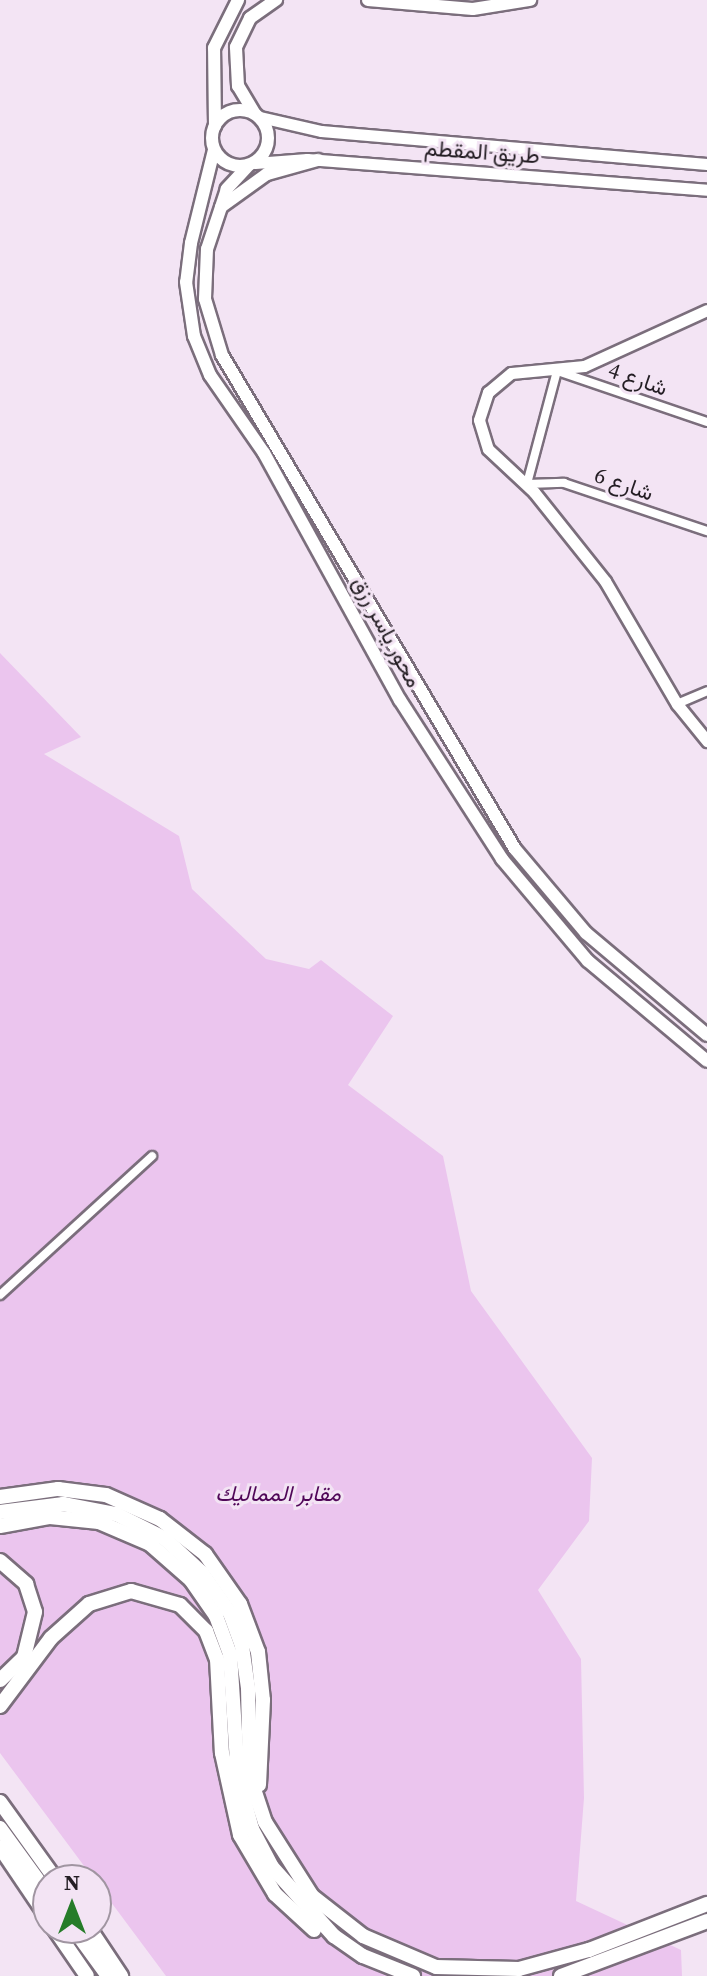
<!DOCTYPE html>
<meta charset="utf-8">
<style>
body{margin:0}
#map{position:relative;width:707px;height:1976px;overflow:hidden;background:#f3e4f4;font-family:"Source Serif 4",Vazirmatn,serif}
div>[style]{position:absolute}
.green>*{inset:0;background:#ebc5ee}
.roads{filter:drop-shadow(2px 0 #7b6e7c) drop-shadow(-2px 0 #7b6e7c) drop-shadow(0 2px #7b6e7c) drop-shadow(0 -2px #7b6e7c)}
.street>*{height:8px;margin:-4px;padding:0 4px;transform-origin:4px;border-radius:4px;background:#fff}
.secondary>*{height:11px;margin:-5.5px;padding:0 5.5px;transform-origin:5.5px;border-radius:5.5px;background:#fff}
.primary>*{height:12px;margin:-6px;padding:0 6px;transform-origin:6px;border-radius:6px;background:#fff}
.primary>.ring{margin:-6px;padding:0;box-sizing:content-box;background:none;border:12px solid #fff;border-radius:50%}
.highway>*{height:14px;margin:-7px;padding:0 7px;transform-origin:7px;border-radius:7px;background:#fff}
span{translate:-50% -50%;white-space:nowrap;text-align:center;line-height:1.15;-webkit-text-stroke:6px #f3e4f4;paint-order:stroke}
.street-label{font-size:22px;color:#241e24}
.park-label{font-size:22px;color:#500758;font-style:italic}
.north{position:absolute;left:32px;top:1864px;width:80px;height:80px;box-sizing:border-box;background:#f3e4f4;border:2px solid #a095a1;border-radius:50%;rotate:0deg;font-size:22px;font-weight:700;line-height:32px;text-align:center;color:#241e24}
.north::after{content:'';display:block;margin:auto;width:28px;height:36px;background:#267c29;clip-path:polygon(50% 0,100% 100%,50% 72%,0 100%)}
</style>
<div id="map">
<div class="green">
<i style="clip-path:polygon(0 653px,81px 737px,44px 754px,179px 836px,192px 889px,266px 959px,309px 969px,321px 960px,393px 1016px,348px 1085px,443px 1156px,471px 1291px,592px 1458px,589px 1521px,538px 1590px,581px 1659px,584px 1798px,576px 1901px,681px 1950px,682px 1976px,166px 1976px,0 1753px)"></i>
</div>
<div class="roads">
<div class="street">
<i style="left:707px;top:422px;width:158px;rotate:-161.2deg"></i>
<i style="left:557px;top:371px;width:117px;rotate:104.9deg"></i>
<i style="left:527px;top:484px;width:37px;rotate:-2deg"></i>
<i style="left:564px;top:483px;width:151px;rotate:18.6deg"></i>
<i style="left:677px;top:704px;width:33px;rotate:-23deg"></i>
<i style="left:0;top:1295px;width:206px;rotate:-42.4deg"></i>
</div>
<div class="secondary">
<i style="left:260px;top:117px;width:63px;rotate:12.9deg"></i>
<i style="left:321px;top:131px;width:387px;rotate:4.9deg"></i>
<i style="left:255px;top:163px;width:52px;rotate:-4.4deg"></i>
<i style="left:307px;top:159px;width:401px;rotate:4.4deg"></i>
<i style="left:707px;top:310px;width:135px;rotate:155.5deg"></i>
<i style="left:584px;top:366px;width:73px;rotate:174.5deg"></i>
<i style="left:511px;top:373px;width:30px;rotate:140deg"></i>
<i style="left:488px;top:392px;width:29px;rotate:108deg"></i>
<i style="left:479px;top:420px;width:30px;rotate:73deg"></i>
<i style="left:488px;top:449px;width:63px;rotate:43.1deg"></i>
<i style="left:534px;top:492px;width:114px;rotate:51.4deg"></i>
<i style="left:605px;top:581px;width:143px;rotate:59.7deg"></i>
<i style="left:677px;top:704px;width:48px;rotate:51deg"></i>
</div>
<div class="primary">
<i style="left:368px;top:0;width:105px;rotate:4.9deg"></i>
<i style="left:473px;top:9px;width:58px;rotate:-9deg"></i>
<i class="ring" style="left:212px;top:110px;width:44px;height:44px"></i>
<i style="left:255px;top:114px;width:33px;rotate:-121deg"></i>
<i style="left:238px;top:86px;width:39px;rotate:-93deg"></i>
<i style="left:236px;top:47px;width:32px;rotate:-64deg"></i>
<i style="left:250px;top:18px;width:32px;rotate:-35deg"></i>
<i style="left:215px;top:126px;width:78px;rotate:-90.7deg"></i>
<i style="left:214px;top:48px;width:54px;rotate:-63.4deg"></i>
<i style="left:214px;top:150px;width:96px;rotate:103.9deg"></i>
<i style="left:191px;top:243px;width:39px;rotate:97deg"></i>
<i style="left:186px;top:282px;width:55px;rotate:81.6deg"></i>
<i style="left:194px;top:336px;width:42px;rotate:67.7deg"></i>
<i style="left:210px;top:375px;width:95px;rotate:55.3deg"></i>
<i style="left:264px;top:453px;width:282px;rotate:61.2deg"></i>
<i style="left:400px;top:700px;width:189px;rotate:57.3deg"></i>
<i style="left:502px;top:859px;width:133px;rotate:49.9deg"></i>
<i style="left:588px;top:961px;width:155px;rotate:40deg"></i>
<i style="left:249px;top:165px;width:33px;rotate:133deg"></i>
<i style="left:227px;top:189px;width:63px;rotate:108.4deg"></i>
<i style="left:207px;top:249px;width:50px;rotate:92.3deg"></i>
<i style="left:205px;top:299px;width:59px;rotate:73.1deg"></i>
<i style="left:222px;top:355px;width:574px;rotate:59.33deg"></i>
<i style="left:515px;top:849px;width:110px;rotate:49.8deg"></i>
<i style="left:586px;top:933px;width:158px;rotate:40.1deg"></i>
<i style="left:221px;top:207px;width:57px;rotate:-35.7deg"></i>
<i style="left:267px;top:174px;width:53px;rotate:-15.4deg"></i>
</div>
<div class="highway">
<i style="left:0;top:1497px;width:59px;rotate:-7.9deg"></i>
<i style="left:58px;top:1489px;width:48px;rotate:7.1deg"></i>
<i style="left:106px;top:1495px;width:59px;rotate:24deg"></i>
<i style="left:160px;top:1519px;width:57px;rotate:37.9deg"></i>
<i style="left:205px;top:1554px;width:61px;rotate:55deg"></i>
<i style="left:240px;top:1604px;width:51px;rotate:69.4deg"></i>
<i style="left:258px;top:1652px;width:48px;rotate:84.1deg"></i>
<i style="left:263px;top:1700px;width:85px;rotate:92.7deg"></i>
<i style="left:0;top:1512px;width:64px;rotate:-7.2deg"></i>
<i style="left:63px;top:1504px;width:54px;rotate:10.7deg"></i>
<i style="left:116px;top:1514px;width:54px;rotate:26.6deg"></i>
<i style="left:164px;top:1538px;width:52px;rotate:42.6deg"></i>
<i style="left:202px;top:1573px;width:49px;rotate:55deg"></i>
<i style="left:230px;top:1613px;width:35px;rotate:70deg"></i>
<i style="left:242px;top:1646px;width:42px;rotate:81.9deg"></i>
<i style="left:248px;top:1688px;width:89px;rotate:88.7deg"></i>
<i style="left:250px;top:1777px;width:47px;rotate:71.6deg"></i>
<i style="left:265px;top:1822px;width:88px;rotate:57.6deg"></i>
<i style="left:312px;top:1896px;width:65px;rotate:38.1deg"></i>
<i style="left:363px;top:1936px;width:79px;rotate:23deg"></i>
<i style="left:436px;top:1967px;width:83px;rotate:1.4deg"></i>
<i style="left:519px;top:1969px;width:73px;rotate:-15.2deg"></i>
<i style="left:589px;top:1950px;width:127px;rotate:-21.3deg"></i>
<i style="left:0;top:1526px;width:51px;rotate:-10.2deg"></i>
<i style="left:50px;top:1517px;width:49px;rotate:5.8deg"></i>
<i style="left:99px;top:1522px;width:56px;rotate:23.3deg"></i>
<i style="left:150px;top:1544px;width:55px;rotate:41.3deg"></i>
<i style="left:191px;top:1580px;width:44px;rotate:55.2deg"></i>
<i style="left:216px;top:1616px;width:40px;rotate:69.8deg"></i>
<i style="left:230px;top:1654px;width:124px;rotate:86.3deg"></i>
<i style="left:238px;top:1778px;width:53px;rotate:74.6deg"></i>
<i style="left:252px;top:1829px;width:43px;rotate:62.2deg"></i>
<i style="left:272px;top:1867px;width:93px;rotate:48.1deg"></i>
<i style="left:334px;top:1936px;width:35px;rotate:35deg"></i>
<i style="left:363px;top:1956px;width:54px;rotate:21.8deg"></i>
<i style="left:0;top:1561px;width:35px;rotate:41deg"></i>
<i style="left:26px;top:1584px;width:29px;rotate:72deg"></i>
<i style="left:35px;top:1612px;width:46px;rotate:103.7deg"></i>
<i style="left:24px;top:1657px;width:33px;rotate:136deg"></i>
<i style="left:0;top:1706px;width:85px;rotate:-53.1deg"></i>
<i style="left:51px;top:1638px;width:51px;rotate:-41.8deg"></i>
<i style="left:89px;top:1604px;width:44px;rotate:-17.2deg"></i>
<i style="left:131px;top:1591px;width:51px;rotate:15.9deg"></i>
<i style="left:180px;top:1605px;width:37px;rotate:45deg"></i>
<i style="left:206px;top:1631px;width:30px;rotate:69deg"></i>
<i style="left:217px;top:1659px;width:94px;rotate:87deg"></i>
<i style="left:222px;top:1753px;width:84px;rotate:77.6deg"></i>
<i style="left:240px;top:1835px;width:69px;rotate:59.3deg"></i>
<i style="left:275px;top:1894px;width:53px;rotate:42.7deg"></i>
<i style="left:0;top:1802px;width:96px;rotate:54.3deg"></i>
<i style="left:0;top:1828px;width:82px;rotate:54deg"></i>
<i style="left:0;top:1847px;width:86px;rotate:55.9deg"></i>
<i style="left:54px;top:1928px;width:58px;rotate:55.5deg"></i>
<i style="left:73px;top:1928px;width:59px;rotate:53.9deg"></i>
<i style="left:89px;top:1928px;width:58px;rotate:56.3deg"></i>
<i style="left:561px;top:1976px;width:156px;rotate:-20.6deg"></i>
</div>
</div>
<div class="street-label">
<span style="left:482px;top:152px;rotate:4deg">طريق المقطم</span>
<span style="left:638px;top:379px;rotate:19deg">شارع 4</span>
<span style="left:624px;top:484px;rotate:19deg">شارع 6</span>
<span style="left:387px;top:632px;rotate:62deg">محور ياسر رزق</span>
</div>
<div class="park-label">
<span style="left:278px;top:1494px">مقابر المماليك</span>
</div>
<div class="north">N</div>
</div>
